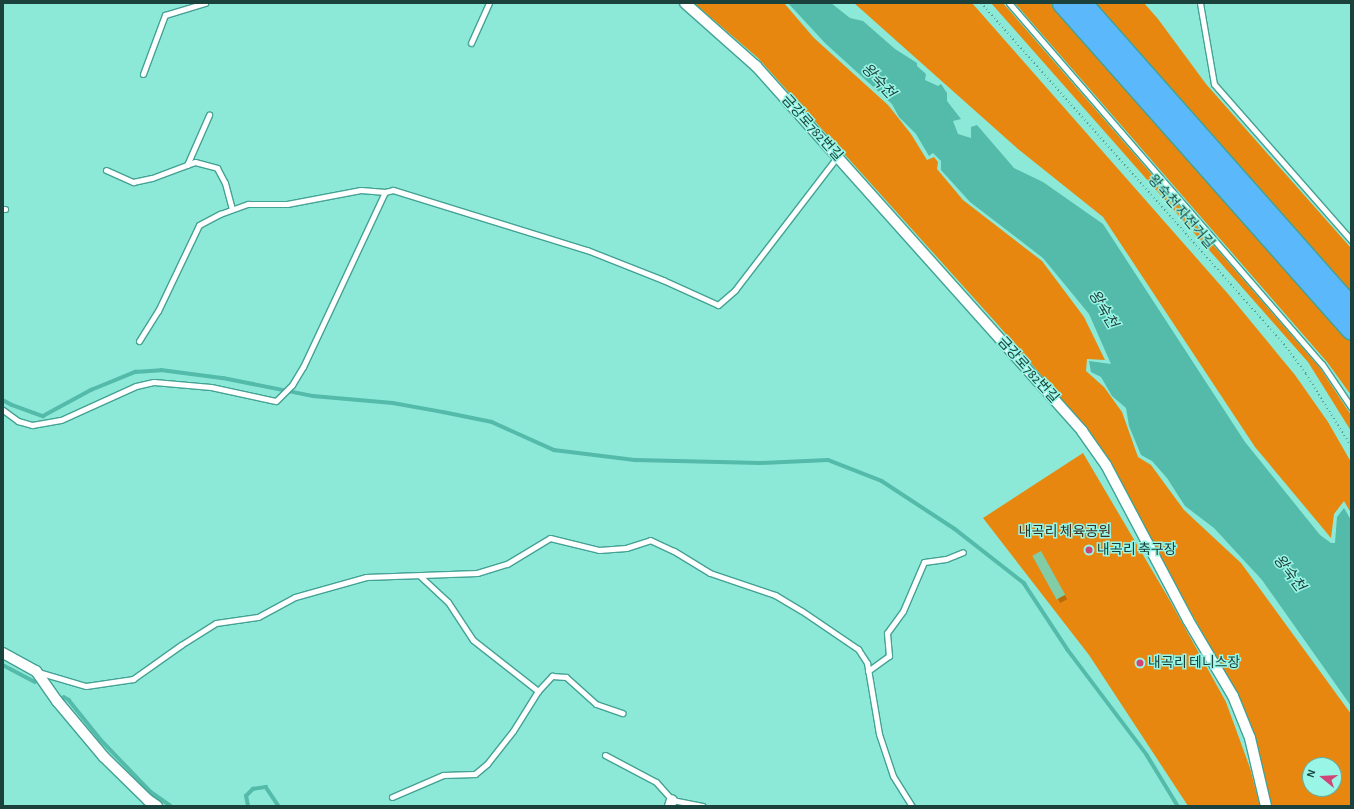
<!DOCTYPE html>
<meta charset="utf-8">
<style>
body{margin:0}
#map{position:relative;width:1354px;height:809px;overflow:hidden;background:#8ce9d8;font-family:"Alegreya Sans","Noto Sans KR",sans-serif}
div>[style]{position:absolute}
.green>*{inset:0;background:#e8870f}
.water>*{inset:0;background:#54baaa}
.shadow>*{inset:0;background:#0003;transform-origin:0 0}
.stream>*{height:3.5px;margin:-1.75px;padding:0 1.75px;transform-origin:1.75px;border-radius:1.75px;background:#54baaa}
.building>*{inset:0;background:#82cda8;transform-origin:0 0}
.path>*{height:2px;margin-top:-1px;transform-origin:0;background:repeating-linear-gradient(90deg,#599e92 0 1px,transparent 0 4px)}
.roads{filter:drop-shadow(1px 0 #43a294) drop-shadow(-1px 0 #43a294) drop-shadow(0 1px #43a294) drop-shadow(0 -1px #43a294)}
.lane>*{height:5px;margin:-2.5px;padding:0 2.5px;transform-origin:2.5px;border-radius:2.5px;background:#fff}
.street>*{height:10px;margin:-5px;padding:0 5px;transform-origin:5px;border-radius:5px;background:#fff}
.highway>*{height:19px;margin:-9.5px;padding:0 9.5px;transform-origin:9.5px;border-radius:9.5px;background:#5bb9fb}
.dots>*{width:11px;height:11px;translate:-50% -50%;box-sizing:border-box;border:2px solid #99f6e6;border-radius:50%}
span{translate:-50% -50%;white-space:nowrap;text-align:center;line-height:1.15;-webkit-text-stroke:3px #99f6e6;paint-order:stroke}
.street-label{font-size:14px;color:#1a413b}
.park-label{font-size:14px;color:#402d1c}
.poi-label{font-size:14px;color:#1a413b}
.left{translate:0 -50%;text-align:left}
.water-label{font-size:15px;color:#21413c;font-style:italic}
.frame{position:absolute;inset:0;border:4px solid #1a413b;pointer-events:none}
.north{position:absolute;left:1302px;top:757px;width:40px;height:40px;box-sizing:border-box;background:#99f6e6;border:1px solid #66aea2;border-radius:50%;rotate:288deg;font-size:11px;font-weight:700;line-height:16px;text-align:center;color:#1a413b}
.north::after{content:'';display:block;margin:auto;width:14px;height:18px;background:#d04477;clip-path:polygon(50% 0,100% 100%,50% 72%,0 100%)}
</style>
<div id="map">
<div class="green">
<i style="clip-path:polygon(evenodd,694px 3px,784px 3px,814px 38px,888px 105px,911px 134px,927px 160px,934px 157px,938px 162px,937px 169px,963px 200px,1042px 261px,1084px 317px,1105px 360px,1087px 359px,1086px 371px,1104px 387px,1122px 412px,1138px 457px,1151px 465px,1184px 510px,1241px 563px,1351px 714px,1351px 806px,1271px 806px,1263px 771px,1243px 705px,1090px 432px,999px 326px,758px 58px,694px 3px,1310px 765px,1334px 765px,1334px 789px,1310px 789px,1310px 765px)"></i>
<i style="clip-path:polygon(854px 3px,972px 3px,1229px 295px,1295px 375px,1328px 422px,1351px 462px,1351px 513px,1344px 501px,1334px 514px,1331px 538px,1255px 447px,1103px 217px,1018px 149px)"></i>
<i style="clip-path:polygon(991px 3px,1003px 3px,1320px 368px,1351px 415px,1351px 431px,1308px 362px)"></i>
<i style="clip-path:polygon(1015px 3px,1144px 3px,1158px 19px,1206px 84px,1351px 248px,1351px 395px,1327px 362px)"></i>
<i style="clip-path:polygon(1083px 453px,1169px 599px,1226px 702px,1250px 768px,1260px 806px,1188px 806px,1089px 655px,983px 518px)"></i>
</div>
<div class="water">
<i style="clip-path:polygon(788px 3px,831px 3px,850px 18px,863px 21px,895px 49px,917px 63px,917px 66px,926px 74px,925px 80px,938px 86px,941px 84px,947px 93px,947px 101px,961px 119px,953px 121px,958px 134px,971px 138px,971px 127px,977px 125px,1014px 168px,1043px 182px,1103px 224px,1245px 442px,1320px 535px,1331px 543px,1335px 543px,1337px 517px,1344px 508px,1351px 520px,1351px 706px,1262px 580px,1214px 528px,1185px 506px,1167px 478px,1152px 461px,1141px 455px,1129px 426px,1126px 408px,1112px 396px,1101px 377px,1091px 372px,1089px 361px,1111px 364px,1089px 314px,1043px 258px,970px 202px,941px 170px,941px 161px,933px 153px,929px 156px,916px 134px,899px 117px,892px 104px,825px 43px)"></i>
</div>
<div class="shadow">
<i style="left:1041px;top:552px;width:54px;height:8px;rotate:61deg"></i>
</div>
<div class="stream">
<i style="left:3px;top:400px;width:10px;rotate:29deg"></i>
<i style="left:12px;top:405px;width:33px;rotate:20deg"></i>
<i style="left:43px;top:416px;width:55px;rotate:-28.4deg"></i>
<i style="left:91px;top:390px;width:48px;rotate:-22.2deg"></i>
<i style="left:135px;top:372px;width:26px;rotate:-4deg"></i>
<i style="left:161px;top:370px;width:63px;rotate:7.4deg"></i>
<i style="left:223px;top:378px;width:92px;rotate:11.3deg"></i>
<i style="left:313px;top:396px;width:80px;rotate:5deg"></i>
<i style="left:393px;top:403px;width:51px;rotate:10.2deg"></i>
<i style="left:443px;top:412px;width:50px;rotate:11.5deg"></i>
<i style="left:492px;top:422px;width:68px;rotate:24.3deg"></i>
<i style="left:554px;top:450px;width:83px;rotate:7deg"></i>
<i style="left:636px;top:460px;width:124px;rotate:1.4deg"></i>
<i style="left:760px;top:463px;width:68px;rotate:-2.5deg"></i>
<i style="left:828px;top:460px;width:58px;rotate:21.3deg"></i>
<i style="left:882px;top:481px;width:87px;rotate:33.3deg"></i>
<i style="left:955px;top:529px;width:88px;rotate:38deg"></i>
<i style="left:1024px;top:583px;width:80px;rotate:56.7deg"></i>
<i style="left:1068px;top:650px;width:131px;rotate:53deg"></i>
<i style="left:1147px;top:755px;width:60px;rotate:58.7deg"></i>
<i style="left:3px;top:665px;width:36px;rotate:28deg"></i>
<i style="left:64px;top:697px;width:6px;rotate:31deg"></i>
<i style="left:69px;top:700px;width:51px;rotate:51.3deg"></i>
<i style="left:101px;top:740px;width:72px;rotate:46.1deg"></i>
<i style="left:151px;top:792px;width:24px;rotate:35deg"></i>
<i style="left:248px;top:806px;width:10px;rotate:-101deg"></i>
<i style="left:246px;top:796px;width:10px;rotate:-45deg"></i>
<i style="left:253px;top:789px;width:13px;rotate:-9deg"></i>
<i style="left:266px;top:787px;width:23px;rotate:56deg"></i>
</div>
<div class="building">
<i style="left:1041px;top:551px;width:50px;height:10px;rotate:61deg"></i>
</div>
<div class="path">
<i style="left:981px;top:3px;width:460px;rotate:48.4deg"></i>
<i style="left:1286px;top:347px;width:34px;rotate:53deg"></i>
<i style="left:1306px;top:374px;width:85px;rotate:58deg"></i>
</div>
<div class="roads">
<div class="lane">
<i style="left:1009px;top:3px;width:478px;rotate:49.1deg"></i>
<i style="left:1322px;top:364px;width:52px;rotate:56deg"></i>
<i style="left:1200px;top:3px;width:82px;rotate:80.2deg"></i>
<i style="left:1214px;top:84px;width:208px;rotate:48.7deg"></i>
<i style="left:471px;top:43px;width:44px;rotate:-65.8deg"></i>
<i style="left:143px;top:74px;width:63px;rotate:-69.6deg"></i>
<i style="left:165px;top:15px;width:42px;rotate:-16.7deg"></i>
<i style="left:187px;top:165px;width:55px;rotate:-66.3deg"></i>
<i style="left:106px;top:170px;width:30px;rotate:24deg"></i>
<i style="left:133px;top:182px;width:19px;rotate:-12deg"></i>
<i style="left:152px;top:178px;width:46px;rotate:-20.4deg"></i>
<i style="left:195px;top:162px;width:23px;rotate:15deg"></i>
<i style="left:217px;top:168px;width:17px;rotate:62deg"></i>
<i style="left:225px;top:183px;width:27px;rotate:75deg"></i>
<i style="left:3px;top:209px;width:2px"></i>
<i style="left:139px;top:341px;width:36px;rotate:-58deg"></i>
<i style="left:158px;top:311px;width:95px;rotate:-64.5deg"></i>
<i style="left:199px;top:225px;width:24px;rotate:-28deg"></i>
<i style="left:220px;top:214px;width:30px;rotate:-20deg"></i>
<i style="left:248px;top:204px;width:39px"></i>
<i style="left:287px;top:204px;width:75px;rotate:-10.7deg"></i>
<i style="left:361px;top:190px;width:24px;rotate:5deg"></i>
<i style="left:3px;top:410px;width:19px;rotate:36deg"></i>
<i style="left:18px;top:421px;width:15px;rotate:16deg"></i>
<i style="left:32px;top:425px;width:29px;rotate:-10deg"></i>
<i style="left:61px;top:420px;width:82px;rotate:-24.4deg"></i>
<i style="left:136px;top:386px;width:18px;rotate:-13deg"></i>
<i style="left:154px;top:382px;width:57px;rotate:5deg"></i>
<i style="left:211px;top:387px;width:66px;rotate:12.2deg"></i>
<i style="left:276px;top:401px;width:23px;rotate:-45deg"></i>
<i style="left:292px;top:385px;width:21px;rotate:-59deg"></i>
<i style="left:303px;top:367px;width:193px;rotate:-64.9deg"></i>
<i style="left:385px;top:192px;width:8px;rotate:-14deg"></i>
<i style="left:393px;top:190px;width:203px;rotate:17.2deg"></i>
<i style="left:587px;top:250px;width:82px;rotate:21.5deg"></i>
<i style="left:663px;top:280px;width:60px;rotate:24.4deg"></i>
<i style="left:718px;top:305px;width:23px;rotate:-41deg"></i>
<i style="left:735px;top:290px;width:168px;rotate:-52.5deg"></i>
<i style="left:420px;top:576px;width:38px;rotate:43deg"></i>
<i style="left:448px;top:602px;width:45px;rotate:56.7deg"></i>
<i style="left:473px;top:640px;width:83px;rotate:38.1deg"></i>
<i style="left:868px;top:671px;width:26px;rotate:-36deg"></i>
<i style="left:889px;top:656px;width:23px;rotate:-95deg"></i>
<i style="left:887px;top:633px;width:27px;rotate:-54deg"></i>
<i style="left:903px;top:611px;width:53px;rotate:-66.8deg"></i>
<i style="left:924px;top:562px;width:22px;rotate:-8deg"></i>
<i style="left:946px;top:559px;width:18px;rotate:-22deg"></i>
<i style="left:38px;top:672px;width:50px;rotate:16.3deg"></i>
<i style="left:86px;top:686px;width:48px;rotate:-8.5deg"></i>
<i style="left:133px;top:679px;width:59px;rotate:-35.3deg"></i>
<i style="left:181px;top:645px;width:41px;rotate:-32.2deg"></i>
<i style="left:216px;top:623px;width:42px;rotate:-8.1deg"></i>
<i style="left:258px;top:617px;width:42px;rotate:-28.4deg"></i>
<i style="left:295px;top:597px;width:74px;rotate:-15.7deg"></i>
<i style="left:366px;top:577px;width:111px;rotate:-2.1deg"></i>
<i style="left:477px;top:573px;width:31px;rotate:-17deg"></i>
<i style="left:507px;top:564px;width:50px;rotate:-31.2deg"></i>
<i style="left:550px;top:538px;width:50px;rotate:13.8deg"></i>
<i style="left:599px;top:550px;width:27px;rotate:-4deg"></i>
<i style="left:626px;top:548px;width:25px;rotate:-18deg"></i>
<i style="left:650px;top:540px;width:26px;rotate:25deg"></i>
<i style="left:674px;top:551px;width:42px;rotate:31.4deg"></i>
<i style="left:710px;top:573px;width:69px;rotate:18.7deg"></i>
<i style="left:775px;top:595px;width:31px;rotate:31deg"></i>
<i style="left:802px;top:611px;width:68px;rotate:34.2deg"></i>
<i style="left:858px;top:649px;width:17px;rotate:57deg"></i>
<i style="left:867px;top:663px;width:72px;rotate:80.4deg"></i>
<i style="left:879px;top:734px;width:44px;rotate:71.6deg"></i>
<i style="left:893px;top:776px;width:36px;rotate:58deg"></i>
<i style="left:605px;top:755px;width:58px;rotate:27.9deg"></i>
<i style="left:656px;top:782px;width:24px;rotate:48deg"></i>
<i style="left:672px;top:800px;width:31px;rotate:11deg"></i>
<i style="left:392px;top:797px;width:56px;rotate:-23.3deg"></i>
<i style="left:443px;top:775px;width:32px;rotate:-2deg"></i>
<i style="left:475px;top:774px;width:16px;rotate:-40deg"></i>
<i style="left:487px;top:764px;width:42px;rotate:-51.8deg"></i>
<i style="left:513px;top:731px;width:47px;rotate:-58deg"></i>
<i style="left:538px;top:691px;width:21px;rotate:-47deg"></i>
<i style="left:552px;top:676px;width:14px;rotate:4deg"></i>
<i style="left:566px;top:677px;width:40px;rotate:42deg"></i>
<i style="left:596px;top:704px;width:28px;rotate:19deg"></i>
</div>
<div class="street">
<i style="left:685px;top:3px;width:95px;rotate:41.6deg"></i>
<i style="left:756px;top:66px;width:489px;rotate:48.2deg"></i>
<i style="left:1082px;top:431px;width:42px;rotate:54.8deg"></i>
<i style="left:1106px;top:465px;width:175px;rotate:62.1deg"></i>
<i style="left:1188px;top:620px;width:88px;rotate:59.4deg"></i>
<i style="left:1233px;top:696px;width:45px;rotate:68deg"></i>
<i style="left:1250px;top:738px;width:70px;rotate:76.8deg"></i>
<i style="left:3px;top:653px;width:38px;rotate:29deg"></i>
<i style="left:36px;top:671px;width:37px;rotate:55deg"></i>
<i style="left:57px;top:701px;width:73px;rotate:50deg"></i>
<i style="left:104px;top:757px;width:62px;rotate:44.3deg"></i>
<i style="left:148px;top:800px;width:11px;rotate:34deg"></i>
<i style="left:670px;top:806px;width:6px;rotate:-72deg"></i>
</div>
<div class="highway">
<i style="left:1062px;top:3px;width:436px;rotate:48.5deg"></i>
<i style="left:1082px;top:3px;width:406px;rotate:48.5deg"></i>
</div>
</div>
<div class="dots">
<i style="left:1089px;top:550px;background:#d04477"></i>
<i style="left:1140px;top:663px;background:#d04477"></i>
</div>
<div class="street-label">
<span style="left:812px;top:128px;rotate:48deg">금강로782번길</span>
<span style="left:1181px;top:212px;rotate:49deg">왕숙천 자전거길</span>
<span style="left:1028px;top:370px;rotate:48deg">금강로782번길</span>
</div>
<div class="park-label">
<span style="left:1065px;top:532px">내곡리 체육공원</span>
</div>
<div class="poi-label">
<span class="left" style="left:1097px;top:550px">내곡리 축구장</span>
<span class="left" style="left:1148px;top:663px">내곡리 테니스장</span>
</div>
<div class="water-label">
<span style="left:878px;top:81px;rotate:47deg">왕숙천</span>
<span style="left:1103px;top:309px;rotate:59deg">왕숙천</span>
<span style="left:1289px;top:573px;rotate:53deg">왕숙천</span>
</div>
<div class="frame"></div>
<div class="north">N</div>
</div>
